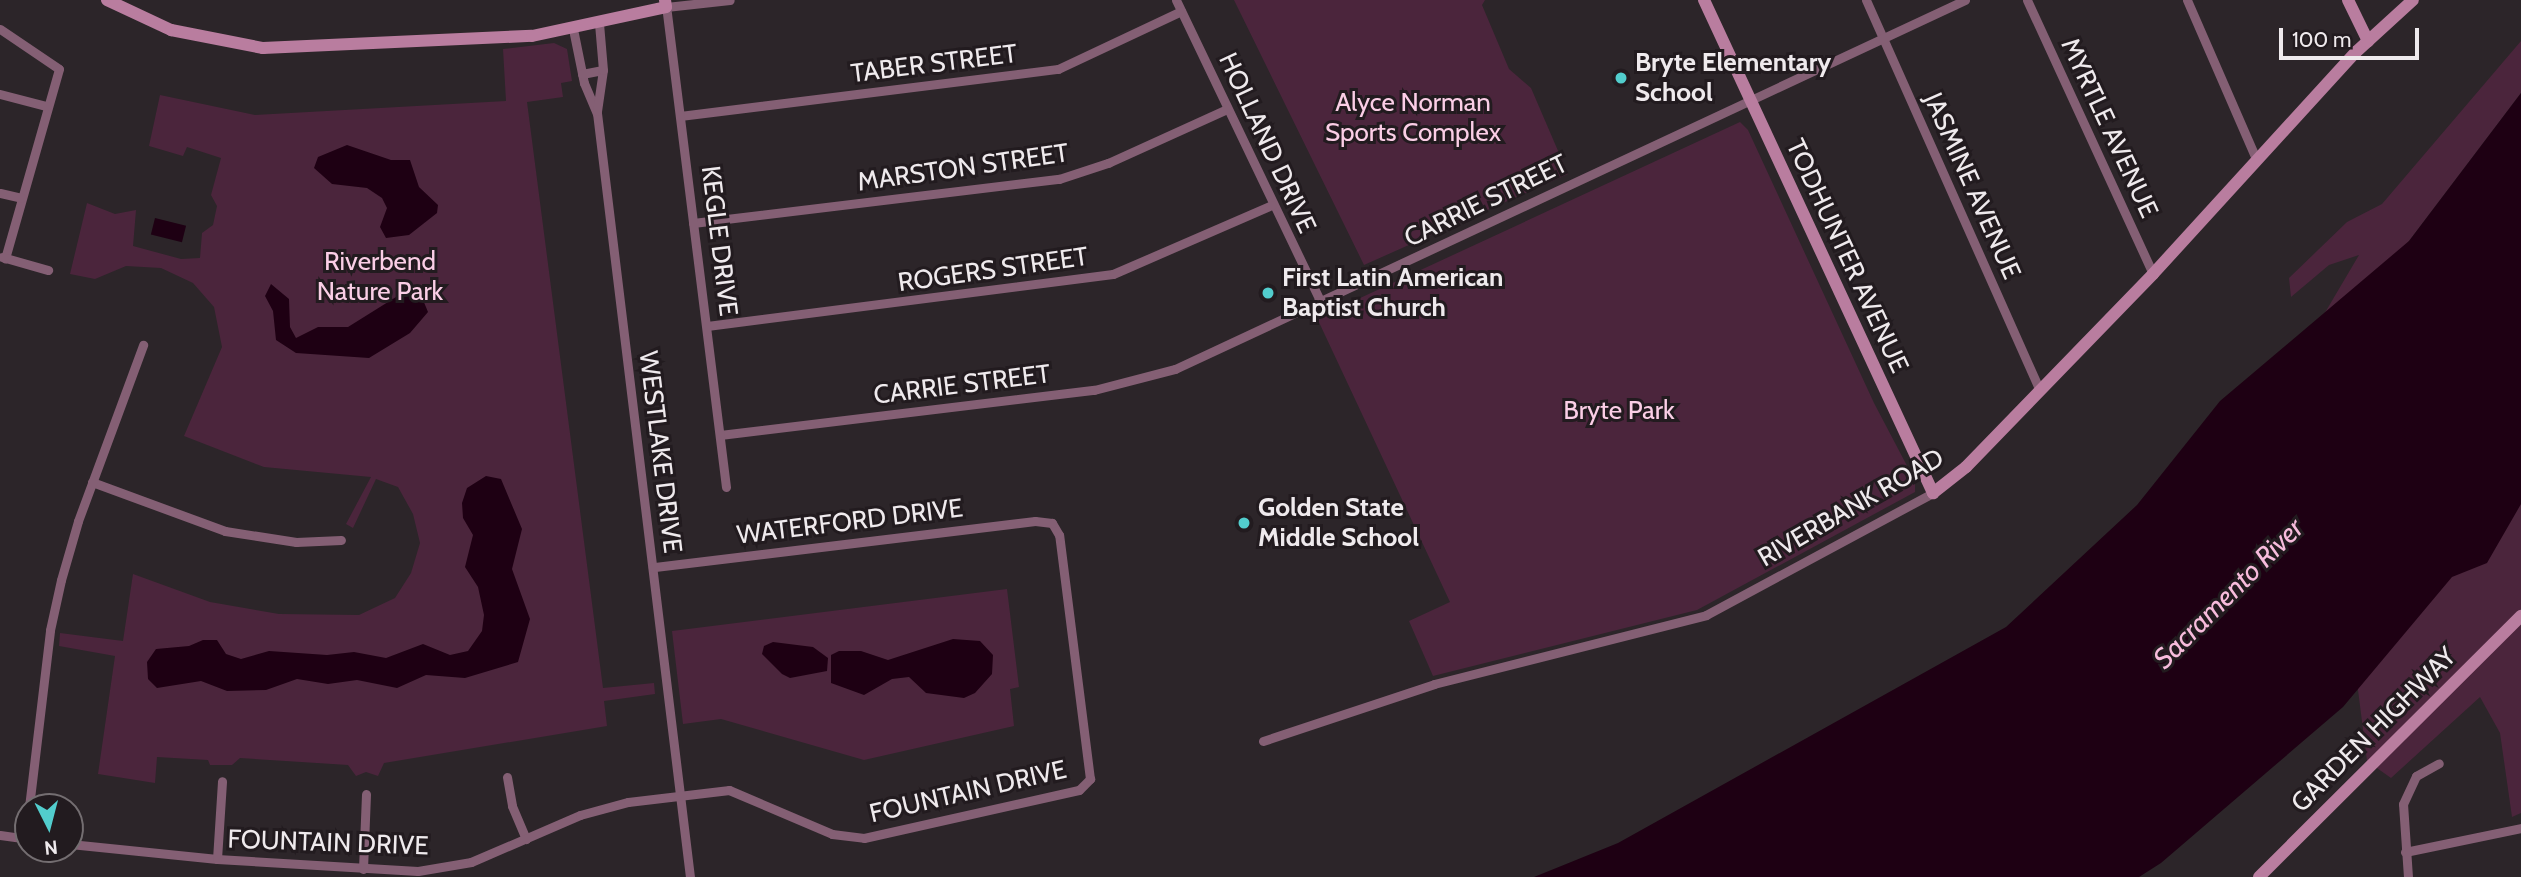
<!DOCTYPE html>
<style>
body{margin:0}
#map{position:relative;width:2521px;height:877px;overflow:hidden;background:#2c2529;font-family:Cabin,sans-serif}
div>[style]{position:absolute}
.green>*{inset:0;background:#4b253c}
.water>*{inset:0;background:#1e0013;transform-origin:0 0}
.street>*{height:9px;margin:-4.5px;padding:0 4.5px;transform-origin:4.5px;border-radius:4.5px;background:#845f74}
.secondary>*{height:12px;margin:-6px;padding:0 6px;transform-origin:6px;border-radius:6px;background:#b97d9f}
.dots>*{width:19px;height:19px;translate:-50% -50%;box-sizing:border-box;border:4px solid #221b1f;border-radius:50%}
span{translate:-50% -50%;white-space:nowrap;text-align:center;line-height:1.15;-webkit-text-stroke:6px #221b1f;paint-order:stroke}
.poi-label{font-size:26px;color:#efeaed;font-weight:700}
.left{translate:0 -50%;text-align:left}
.street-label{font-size:26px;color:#efeaed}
.park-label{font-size:26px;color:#fbcee6}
.water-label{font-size:28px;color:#f7bcdc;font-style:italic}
.north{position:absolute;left:14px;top:793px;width:70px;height:70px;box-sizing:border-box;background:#221b1f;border:2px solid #746e71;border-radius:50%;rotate:174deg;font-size:19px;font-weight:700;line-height:28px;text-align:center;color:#efeaed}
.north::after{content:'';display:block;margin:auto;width:24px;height:32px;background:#52cdcd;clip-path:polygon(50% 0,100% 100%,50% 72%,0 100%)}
.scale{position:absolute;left:2279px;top:28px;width:140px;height:32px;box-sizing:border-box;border:4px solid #efeaed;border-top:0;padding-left:9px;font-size:21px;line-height:24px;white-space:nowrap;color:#efeaed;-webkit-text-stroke:5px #221b1f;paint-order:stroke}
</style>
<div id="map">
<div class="green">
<i style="clip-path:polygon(1234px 0,1485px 0,1482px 5px,1509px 69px,1531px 88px,1568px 174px,1364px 265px)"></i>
<i style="clip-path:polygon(2521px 41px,2521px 93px,2409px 241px,2331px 333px,2323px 316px,2359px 255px,2329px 265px,2291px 297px,2289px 278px,2347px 222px,2382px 204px)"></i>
<i style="clip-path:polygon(554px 43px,567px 49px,572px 81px,561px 83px,563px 97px,527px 102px,603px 688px,654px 683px,655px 694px,604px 701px,607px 726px,384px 763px,378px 776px,366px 772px,356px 776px,348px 765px,240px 758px,232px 765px,210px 765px,208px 760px,157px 757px,155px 783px,98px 774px,115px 656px,59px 646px,60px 633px,123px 641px,133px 574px,210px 602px,279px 614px,359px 615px,395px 598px,411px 573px,420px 543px,413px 514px,398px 487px,376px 479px,353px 528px,346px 524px,371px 477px,264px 467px,184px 436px,222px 347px,214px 307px,193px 283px,161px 268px,126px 266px,95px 279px,70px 274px,87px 203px,115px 214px,136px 210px,133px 246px,181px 259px,200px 258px,202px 233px,213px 225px,217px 206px,211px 195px,221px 158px,187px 147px,183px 156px,149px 146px,160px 95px,255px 115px,506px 101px,503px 49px)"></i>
<i style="clip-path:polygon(1740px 122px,1748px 130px,1874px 403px,1915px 481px,1915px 492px,1697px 610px,1433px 676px,1409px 621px,1450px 602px,1317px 318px)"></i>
<i style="clip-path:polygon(2521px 499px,2521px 813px,2512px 817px,2500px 733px,2480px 697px,2391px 778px,2367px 761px,2357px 682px)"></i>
<i style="clip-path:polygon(1007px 589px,1019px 687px,1010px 689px,1014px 726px,864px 760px,721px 719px,683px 724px,672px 631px)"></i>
</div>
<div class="water">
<i style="clip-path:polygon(2521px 93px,2521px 504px,2487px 563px,2452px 577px,2343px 707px,2161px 863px,2139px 877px,1534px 877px,1618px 843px,2006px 627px,2137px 505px,2220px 401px,2409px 241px)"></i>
<i style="clip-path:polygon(347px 145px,391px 160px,410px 160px,419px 187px,438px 205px,437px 213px,409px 235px,386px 238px,380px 227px,387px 208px,382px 198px,367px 188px,332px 184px,314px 168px,318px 157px)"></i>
<i style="left:155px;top:218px;width:32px;height:17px;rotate:14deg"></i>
<i style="clip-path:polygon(271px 284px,289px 299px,290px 327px,296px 338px,318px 327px,348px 327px,404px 292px,421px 295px,428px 312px,410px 333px,369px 358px,296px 353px,276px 340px,273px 311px,265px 296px)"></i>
<i style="clip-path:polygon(486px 476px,501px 479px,522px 529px,512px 569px,530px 619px,518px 662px,465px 678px,426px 675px,397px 688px,357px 680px,328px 684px,297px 679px,266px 690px,227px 691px,201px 681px,157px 688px,148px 679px,147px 662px,156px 649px,189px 646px,203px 640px,217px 640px,226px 654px,241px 659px,269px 651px,327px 655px,354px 652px,386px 658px,423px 644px,450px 655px,468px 651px,482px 631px,484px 615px,478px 587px,465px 567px,473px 535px,463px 518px,462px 503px,467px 488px)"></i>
<i style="clip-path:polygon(953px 639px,980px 641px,993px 655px,992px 674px,975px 693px,964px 698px,926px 693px,909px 677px,892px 679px,864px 695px,831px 683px,831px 655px,839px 651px,861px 651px,888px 660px)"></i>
<i style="clip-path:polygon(773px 642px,813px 647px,828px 658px,827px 671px,790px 678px,782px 674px,762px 654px,764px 646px)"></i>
</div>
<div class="street">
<i style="left:1176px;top:0;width:336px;rotate:64.4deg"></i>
<i style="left:1866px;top:0;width:426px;rotate:66deg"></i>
<i style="left:2027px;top:0;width:302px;rotate:65.3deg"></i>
<i style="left:2187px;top:0;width:173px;rotate:66.5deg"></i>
<i style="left:0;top:29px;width:71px;rotate:34.1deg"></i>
<i style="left:59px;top:69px;width:197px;rotate:105.9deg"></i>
<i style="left:573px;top:29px;width:55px;rotate:78.5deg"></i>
<i style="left:584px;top:83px;width:33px;rotate:67deg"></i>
<i style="left:597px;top:113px;width:770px;rotate:83.06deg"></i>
<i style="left:582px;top:74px;width:21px;rotate:-11deg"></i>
<i style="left:0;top:94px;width:48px;rotate:14.6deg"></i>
<i style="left:597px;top:111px;width:41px;rotate:-81.7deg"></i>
<i style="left:603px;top:70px;width:47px;rotate:-94.9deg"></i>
<i style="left:680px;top:116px;width:381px;rotate:-7.1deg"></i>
<i style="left:1058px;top:69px;width:136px;rotate:-25.2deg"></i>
<i style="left:0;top:193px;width:22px;rotate:13deg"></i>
<i style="left:693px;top:223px;width:369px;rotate:-6.9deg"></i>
<i style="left:1059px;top:179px;width:52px;rotate:-18.1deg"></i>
<i style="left:1108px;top:163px;width:131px;rotate:-24.4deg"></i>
<i style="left:2px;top:257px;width:48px;rotate:15.8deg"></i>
<i style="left:707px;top:326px;width:409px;rotate:-7.3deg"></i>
<i style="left:1113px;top:274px;width:173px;rotate:-23.5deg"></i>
<i style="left:720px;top:435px;width:377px;rotate:-6.9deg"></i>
<i style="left:1094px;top:390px;width:84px;rotate:-14.5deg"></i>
<i style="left:1175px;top:369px;width:872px;rotate:-25.04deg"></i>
<i style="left:92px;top:482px;width:142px;rotate:20.2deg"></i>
<i style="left:225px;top:531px;width:72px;rotate:8.8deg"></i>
<i style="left:296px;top:542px;width:45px;rotate:-2.5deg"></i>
<i style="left:726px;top:487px;width:484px;rotate:-97.1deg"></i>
<i style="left:666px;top:7px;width:64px;rotate:-6.2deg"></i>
<i style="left:1263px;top:741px;width:180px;rotate:-18.4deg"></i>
<i style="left:1434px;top:684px;width:281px;rotate:-14.2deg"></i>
<i style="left:1706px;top:615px;width:258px;rotate:-28.3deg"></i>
<i style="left:507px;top:777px;width:29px;rotate:80deg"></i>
<i style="left:512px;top:806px;width:36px;rotate:67deg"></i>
<i style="left:29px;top:807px;width:178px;rotate:-83.2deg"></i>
<i style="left:50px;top:630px;width:51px;rotate:-77.6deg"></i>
<i style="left:61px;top:580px;width:61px;rotate:-73.9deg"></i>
<i style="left:78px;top:521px;width:188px;rotate:-69.7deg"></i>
<i style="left:0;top:835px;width:28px;rotate:8deg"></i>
<i style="left:26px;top:838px;width:21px;rotate:-85deg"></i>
<i style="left:70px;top:844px;width:148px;rotate:5.8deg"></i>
<i style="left:217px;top:859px;width:201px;rotate:3.4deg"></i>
<i style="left:418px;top:871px;width:54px;rotate:-9.6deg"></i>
<i style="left:471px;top:862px;width:119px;rotate:-23.3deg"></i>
<i style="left:580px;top:815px;width:50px;rotate:-15.2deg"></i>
<i style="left:628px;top:802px;width:102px;rotate:-6.8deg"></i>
<i style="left:729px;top:790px;width:112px;rotate:23.1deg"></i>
<i style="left:832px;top:834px;width:32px;rotate:7deg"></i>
<i style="left:864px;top:838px;width:220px;rotate:-12.6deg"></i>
<i style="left:1079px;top:790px;width:16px;rotate:-45deg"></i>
<i style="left:1090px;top:779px;width:246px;rotate:-97.2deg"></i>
<i style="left:1059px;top:535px;width:14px;rotate:-120deg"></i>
<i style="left:1052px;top:523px;width:17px;rotate:-173deg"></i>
<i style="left:1035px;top:521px;width:385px;rotate:173.1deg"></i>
<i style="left:2405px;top:852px;width:118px;rotate:-11.7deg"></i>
<i style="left:217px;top:859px;width:78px;rotate:-86.3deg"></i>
<i style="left:363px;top:869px;width:75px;rotate:-87.7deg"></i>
<i style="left:2408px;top:877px;width:73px;rotate:-93.9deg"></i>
<i style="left:2403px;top:804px;width:31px;rotate:-65deg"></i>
<i style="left:2416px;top:776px;width:26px;rotate:-29deg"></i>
</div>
<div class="secondary">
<i style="left:107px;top:0;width:71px;rotate:25.1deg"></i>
<i style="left:171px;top:30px;width:94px;rotate:11.1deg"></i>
<i style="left:263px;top:48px;width:269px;rotate:-2.6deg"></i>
<i style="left:532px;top:36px;width:137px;rotate:-12.2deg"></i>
<i style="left:666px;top:7px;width:7px;rotate:-98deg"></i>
<i style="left:1704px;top:0;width:544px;rotate:65.08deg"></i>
<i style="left:1933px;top:493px;width:42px;rotate:-38.2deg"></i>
<i style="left:1966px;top:467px;width:269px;rotate:-45.9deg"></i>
<i style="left:2153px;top:274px;width:301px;rotate:-47.6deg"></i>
<i style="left:2356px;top:52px;width:77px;rotate:-42.4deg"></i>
<i style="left:2348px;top:0;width:46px;rotate:64deg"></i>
<i style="left:2259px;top:877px;width:370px;rotate:-44.9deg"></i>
</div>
<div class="dots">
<i style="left:1621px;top:78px;background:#52cdcd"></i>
<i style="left:1268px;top:293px;background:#52cdcd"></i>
<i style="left:1244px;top:523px;background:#52cdcd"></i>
</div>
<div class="poi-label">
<span class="left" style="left:1635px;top:78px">Bryte Elementary<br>School</span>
<span class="left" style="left:1282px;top:293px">First Latin American<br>Baptist Church</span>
<span class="left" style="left:1258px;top:523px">Golden State<br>Middle School</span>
</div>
<div class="street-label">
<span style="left:934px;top:64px;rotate:-7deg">TABER STREET</span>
<span style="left:2109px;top:128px;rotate:65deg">MYRTLE AVENUE</span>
<span style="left:1267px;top:143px;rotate:65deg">HOLLAND DRIVE</span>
<span style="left:963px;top:168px;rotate:-8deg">MARSTON STREET</span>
<span style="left:1972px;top:186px;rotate:66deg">JASMINE AVENUE</span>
<span style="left:1486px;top:201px;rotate:-26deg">CARRIE STREET</span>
<span style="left:719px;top:241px;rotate:83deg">KEGLE DRIVE</span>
<span style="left:1847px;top:256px;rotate:65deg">TODHUNTER AVENUE</span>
<span style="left:993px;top:270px;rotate:-8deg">ROGERS STREET</span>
<span style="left:962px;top:385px;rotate:-7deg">CARRIE STREET</span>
<span style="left:660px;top:452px;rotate:83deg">WESTLAKE DRIVE</span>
<span style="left:1851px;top:508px;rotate:-30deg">RIVERBANK ROAD</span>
<span style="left:850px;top:522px;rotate:-7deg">WATERFORD DRIVE</span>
<span style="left:2374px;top:730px;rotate:-45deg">GARDEN HIGHWAY</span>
<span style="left:968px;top:792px;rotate:-13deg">FOUNTAIN DRIVE</span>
<span style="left:328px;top:843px;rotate:2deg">FOUNTAIN DRIVE</span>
</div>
<div class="park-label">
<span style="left:1413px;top:118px">Alyce Norman<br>Sports Complex</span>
<span style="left:380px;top:277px">Riverbend<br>Nature Park</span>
<span style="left:1619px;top:411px">Bryte Park</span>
</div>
<div class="water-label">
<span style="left:2228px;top:593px;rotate:-45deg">Sacramento River</span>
</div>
<div class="north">N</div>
<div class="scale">100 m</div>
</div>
